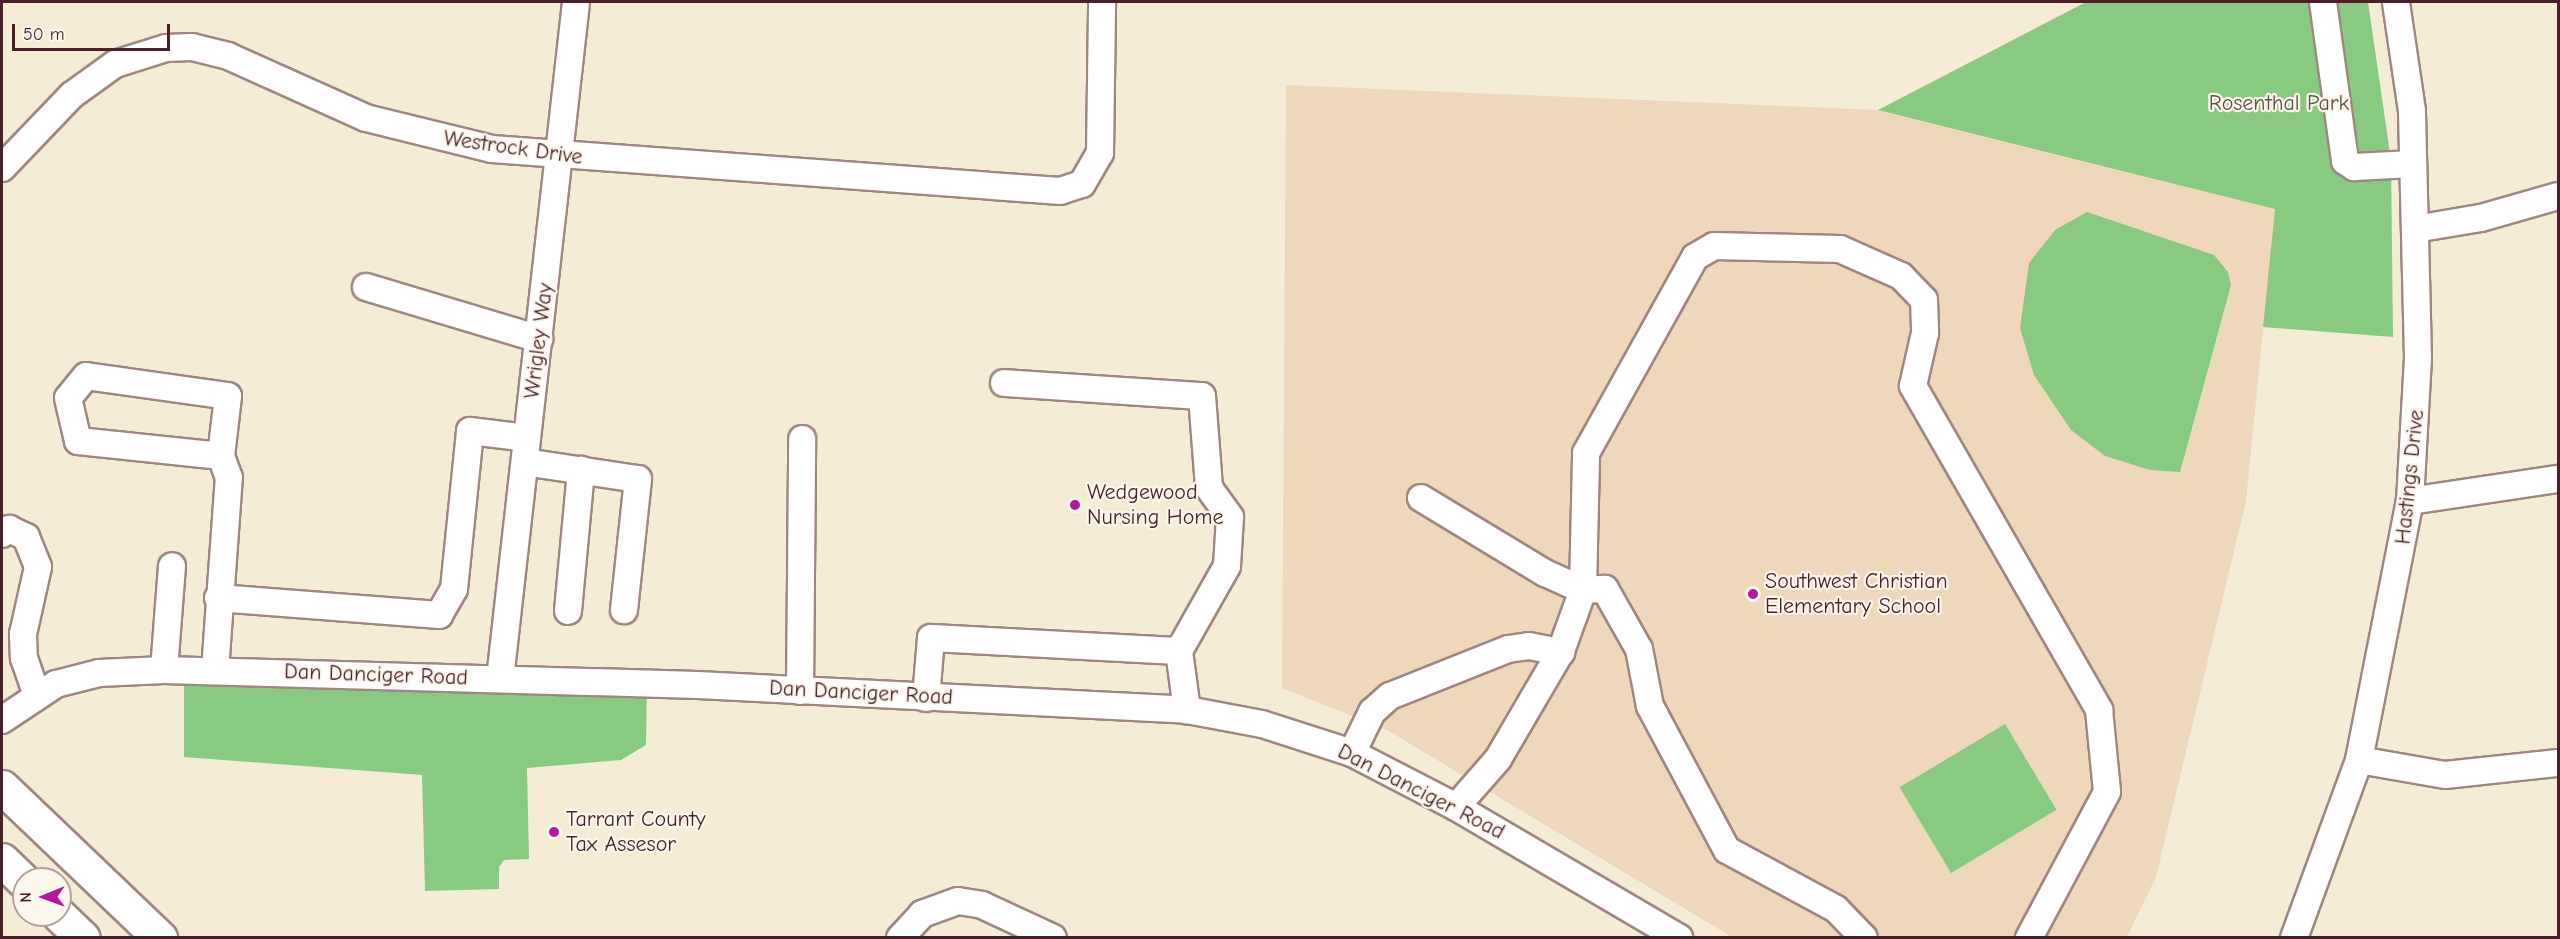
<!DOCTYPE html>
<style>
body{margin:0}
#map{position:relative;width:2560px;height:939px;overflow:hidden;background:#f5ecd6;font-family:"Comic Neue",sans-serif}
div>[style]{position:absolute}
.built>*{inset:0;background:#eed7bb}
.green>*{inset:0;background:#89ca82;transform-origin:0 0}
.roads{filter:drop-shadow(2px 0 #a08680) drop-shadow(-2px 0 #a08680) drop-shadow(0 2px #a08680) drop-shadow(0 -2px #a08680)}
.minor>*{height:26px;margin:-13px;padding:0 13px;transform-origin:13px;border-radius:13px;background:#fff}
.major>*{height:33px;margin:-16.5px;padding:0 16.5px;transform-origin:16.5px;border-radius:16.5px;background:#fff}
.dots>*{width:16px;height:16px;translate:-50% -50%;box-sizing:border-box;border:3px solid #fbf7ec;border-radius:50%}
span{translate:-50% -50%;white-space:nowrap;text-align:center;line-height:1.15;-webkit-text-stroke:4.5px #fbf7ec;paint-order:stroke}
.park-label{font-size:22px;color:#5d5245}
.street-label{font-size:22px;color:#4a1f2b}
.poi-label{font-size:22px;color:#4a1f2b}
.left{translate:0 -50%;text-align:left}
.frame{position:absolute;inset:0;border:3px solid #4a1f2b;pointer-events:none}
.north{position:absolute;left:12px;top:867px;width:60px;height:60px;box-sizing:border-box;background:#fbf7ec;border:2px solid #b4a19f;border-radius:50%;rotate:269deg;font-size:16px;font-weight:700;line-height:24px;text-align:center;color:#4a1f2b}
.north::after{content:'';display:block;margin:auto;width:21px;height:27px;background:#b5179e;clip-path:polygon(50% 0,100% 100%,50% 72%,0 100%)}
.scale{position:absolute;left:12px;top:24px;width:158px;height:27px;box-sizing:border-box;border:3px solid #4a1f2b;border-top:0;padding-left:8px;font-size:18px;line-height:21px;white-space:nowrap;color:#4a1f2b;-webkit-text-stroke:4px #fbf7ec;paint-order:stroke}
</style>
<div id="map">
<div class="built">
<i style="clip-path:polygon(1286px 85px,1878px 110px,2275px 209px,2246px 501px,2156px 877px,2127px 937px,1732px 937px,1387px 730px,1282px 688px)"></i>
</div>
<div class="green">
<i style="clip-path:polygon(2086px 2px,2368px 2px,2391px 160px,2393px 337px,2263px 327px,2275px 209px,1878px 110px)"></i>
<i style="clip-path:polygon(2087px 212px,2214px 255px,2228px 272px,2231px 285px,2180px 472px,2150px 470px,2105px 456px,2071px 430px,2034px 375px,2020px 328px,2029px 263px,2055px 230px)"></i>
<i style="clip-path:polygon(184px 670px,647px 685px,646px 745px,621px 760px,527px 768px,529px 859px,504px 860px,499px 867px,499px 889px,425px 891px,422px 775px,184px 757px)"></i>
<i style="left:2005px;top:724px;width:100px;height:123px;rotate:59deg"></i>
</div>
<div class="roads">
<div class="minor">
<i style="left:2323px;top:2px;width:161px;rotate:82.1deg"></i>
<i style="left:2345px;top:161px;width:11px;rotate:34deg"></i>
<i style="left:2354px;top:167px;width:59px;rotate:-2.9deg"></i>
<i style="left:2px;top:168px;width:101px;rotate:-46.2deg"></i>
<i style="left:72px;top:95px;width:53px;rotate:-35.8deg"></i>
<i style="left:115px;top:64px;width:53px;rotate:-17.4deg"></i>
<i style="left:166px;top:48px;width:26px;rotate:-2deg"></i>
<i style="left:192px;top:47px;width:37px;rotate:14deg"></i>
<i style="left:228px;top:56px;width:151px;rotate:24.2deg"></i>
<i style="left:366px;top:118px;width:130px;rotate:13.8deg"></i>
<i style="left:492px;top:149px;width:570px;rotate:4.23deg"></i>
<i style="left:1060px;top:191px;width:23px;rotate:-18deg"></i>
<i style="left:1082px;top:184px;width:36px;rotate:-60deg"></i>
<i style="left:1100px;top:153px;width:151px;rotate:-89.2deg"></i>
<i style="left:2415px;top:229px;width:67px;rotate:-9.5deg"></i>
<i style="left:2481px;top:218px;width:80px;rotate:-15.9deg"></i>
<i style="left:366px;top:287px;width:181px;rotate:16.7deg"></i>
<i style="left:1004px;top:383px;width:198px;rotate:3.8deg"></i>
<i style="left:1202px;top:396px;width:92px;rotate:85.6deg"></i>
<i style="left:1209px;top:488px;width:36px;rotate:54deg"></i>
<i style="left:1230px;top:517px;width:49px;rotate:93.5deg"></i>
<i style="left:1227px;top:566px;width:98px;rotate:119.5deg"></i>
<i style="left:525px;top:462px;width:114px;rotate:8.6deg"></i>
<i style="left:638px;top:479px;width:132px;rotate:96.1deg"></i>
<i style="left:1421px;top:498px;width:145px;rotate:31.2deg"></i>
<i style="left:1545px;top:573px;width:42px;rotate:24.1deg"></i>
<i style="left:1583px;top:590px;width:22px;rotate:-3deg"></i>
<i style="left:1605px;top:589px;width:69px;rotate:60.5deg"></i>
<i style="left:1639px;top:649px;width:58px;rotate:79.1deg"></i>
<i style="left:1650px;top:706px;width:163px;rotate:61.9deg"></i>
<i style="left:1727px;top:850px;width:124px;rotate:28.4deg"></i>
<i style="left:1836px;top:909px;width:40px;rotate:46deg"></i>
<i style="left:2410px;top:501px;width:150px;rotate:-8.5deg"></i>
<i style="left:2px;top:534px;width:9px;rotate:-36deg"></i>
<i style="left:9px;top:529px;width:19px;rotate:25deg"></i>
<i style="left:26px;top:537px;width:32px;rotate:68deg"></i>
<i style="left:38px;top:567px;width:69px;rotate:102.6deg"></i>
<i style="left:23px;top:634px;width:24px;rotate:88deg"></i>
<i style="left:24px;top:658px;width:39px;rotate:71deg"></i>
<i style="left:218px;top:598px;width:222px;rotate:4.4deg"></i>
<i style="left:439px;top:615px;width:30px;rotate:-60deg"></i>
<i style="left:454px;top:589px;width:159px;rotate:-84.2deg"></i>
<i style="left:470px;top:431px;width:57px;rotate:7deg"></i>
<i style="left:568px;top:611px;width:142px;rotate:-84.7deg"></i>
<i style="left:164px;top:670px;width:104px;rotate:-85.6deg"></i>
<i style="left:215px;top:671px;width:194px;rotate:-85.9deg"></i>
<i style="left:229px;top:478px;width:23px;rotate:-110deg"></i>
<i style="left:221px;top:456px;width:60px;rotate:-83.3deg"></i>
<i style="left:228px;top:396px;width:143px;rotate:-172deg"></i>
<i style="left:86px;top:376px;width:28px;rotate:129deg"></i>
<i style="left:68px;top:398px;width:44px;rotate:76.9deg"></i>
<i style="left:78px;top:441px;width:144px;rotate:6deg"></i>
<i style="left:500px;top:679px;width:681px;rotate:-83.59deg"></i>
<i style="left:800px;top:691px;width:252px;rotate:-89.5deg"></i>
<i style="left:926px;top:698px;width:60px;rotate:-85.2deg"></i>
<i style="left:931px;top:638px;width:248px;rotate:3deg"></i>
<i style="left:1179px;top:651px;width:60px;rotate:82.3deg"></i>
<i style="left:2px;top:720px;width:65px;rotate:-33.7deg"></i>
<i style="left:56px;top:684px;width:44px;rotate:-14.3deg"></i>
<i style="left:99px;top:673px;width:65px;rotate:-2.6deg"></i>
<i style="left:164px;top:670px;width:534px;rotate:1.61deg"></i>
<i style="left:698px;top:685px;width:490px;rotate:2.9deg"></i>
<i style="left:1187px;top:710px;width:76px;rotate:10.6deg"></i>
<i style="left:1262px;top:724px;width:95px;rotate:17.9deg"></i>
<i style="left:1352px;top:753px;width:117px;rotate:27.4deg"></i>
<i style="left:1456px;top:807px;width:259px;rotate:30.4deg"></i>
<i style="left:1352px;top:753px;width:46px;rotate:-64deg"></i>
<i style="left:1372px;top:712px;width:24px;rotate:-42deg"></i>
<i style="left:1390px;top:696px;width:127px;rotate:-21.7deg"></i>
<i style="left:1508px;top:649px;width:21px;rotate:-8deg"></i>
<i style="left:1529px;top:646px;width:33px;rotate:11deg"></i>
<i style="left:2359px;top:760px;width:87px;rotate:9.9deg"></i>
<i style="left:2445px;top:775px;width:114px;rotate:-6.1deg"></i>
<i style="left:1456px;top:807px;width:64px;rotate:-48.8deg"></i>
<i style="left:1498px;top:759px;width:125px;rotate:-59.7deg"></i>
<i style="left:1561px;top:651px;width:65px;rotate:-70.2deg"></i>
<i style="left:1583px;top:590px;width:137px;rotate:-88.7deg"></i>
<i style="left:1586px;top:453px;width:224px;rotate:-60.9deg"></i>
<i style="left:1695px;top:257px;width:22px;rotate:-30deg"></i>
<i style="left:1714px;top:246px;width:126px;rotate:1.4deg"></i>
<i style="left:1840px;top:249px;width:67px;rotate:23.9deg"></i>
<i style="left:1901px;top:276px;width:33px;rotate:46deg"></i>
<i style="left:1924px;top:300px;width:33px;rotate:88deg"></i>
<i style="left:1925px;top:333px;width:54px;rotate:102.8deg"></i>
<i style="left:1913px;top:386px;width:374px;rotate:60.1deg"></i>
<i style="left:2099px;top:710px;width:82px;rotate:84.4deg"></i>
<i style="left:2107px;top:792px;width:166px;rotate:118.1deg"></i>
<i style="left:900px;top:938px;width:33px;rotate:-47deg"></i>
<i style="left:922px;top:914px;width:38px;rotate:-20deg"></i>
<i style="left:958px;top:901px;width:24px;rotate:9deg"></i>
<i style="left:982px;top:905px;width:78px;rotate:24.9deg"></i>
<i style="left:2294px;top:938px;width:189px;rotate:-69.9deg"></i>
<i style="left:2359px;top:760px;width:264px;rotate:-78.9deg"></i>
<i style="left:2410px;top:501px;width:143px;rotate:-86.8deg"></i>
<i style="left:2418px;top:358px;width:247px;rotate:-91.4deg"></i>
<i style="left:2412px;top:111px;width:110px;rotate:-98.4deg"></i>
</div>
<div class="major">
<i style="left:2px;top:787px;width:219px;rotate:43.7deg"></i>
<i style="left:2px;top:860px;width:30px;rotate:44deg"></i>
<i style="left:59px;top:915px;width:33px;rotate:44deg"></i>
</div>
</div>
<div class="dots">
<i style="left:1075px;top:505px;background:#b5179e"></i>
<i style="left:1753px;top:594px;background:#b5179e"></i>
<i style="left:554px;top:832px;background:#b5179e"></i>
</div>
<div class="park-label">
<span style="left:2279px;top:104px">Rosenthal Park</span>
</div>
<div class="street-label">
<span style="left:513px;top:148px;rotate:8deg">Westrock Drive</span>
<span style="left:539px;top:341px;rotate:-83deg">Wrigley Way</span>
<span style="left:2410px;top:477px;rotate:-84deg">Hastings Drive</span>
<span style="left:376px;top:675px;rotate:2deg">Dan Danciger Road</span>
<span style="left:861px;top:693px;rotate:3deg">Dan Danciger Road</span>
<span style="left:1421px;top:792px;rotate:27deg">Dan Danciger Road</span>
</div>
<div class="poi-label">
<span class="left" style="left:1087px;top:505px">Wedgewood<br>Nursing Home</span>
<span class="left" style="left:1765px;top:594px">Southwest Christian<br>Elementary School</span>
<span class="left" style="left:566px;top:832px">Tarrant County<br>Tax Assesor</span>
</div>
<div class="frame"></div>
<div class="north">N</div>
<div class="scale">50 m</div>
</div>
